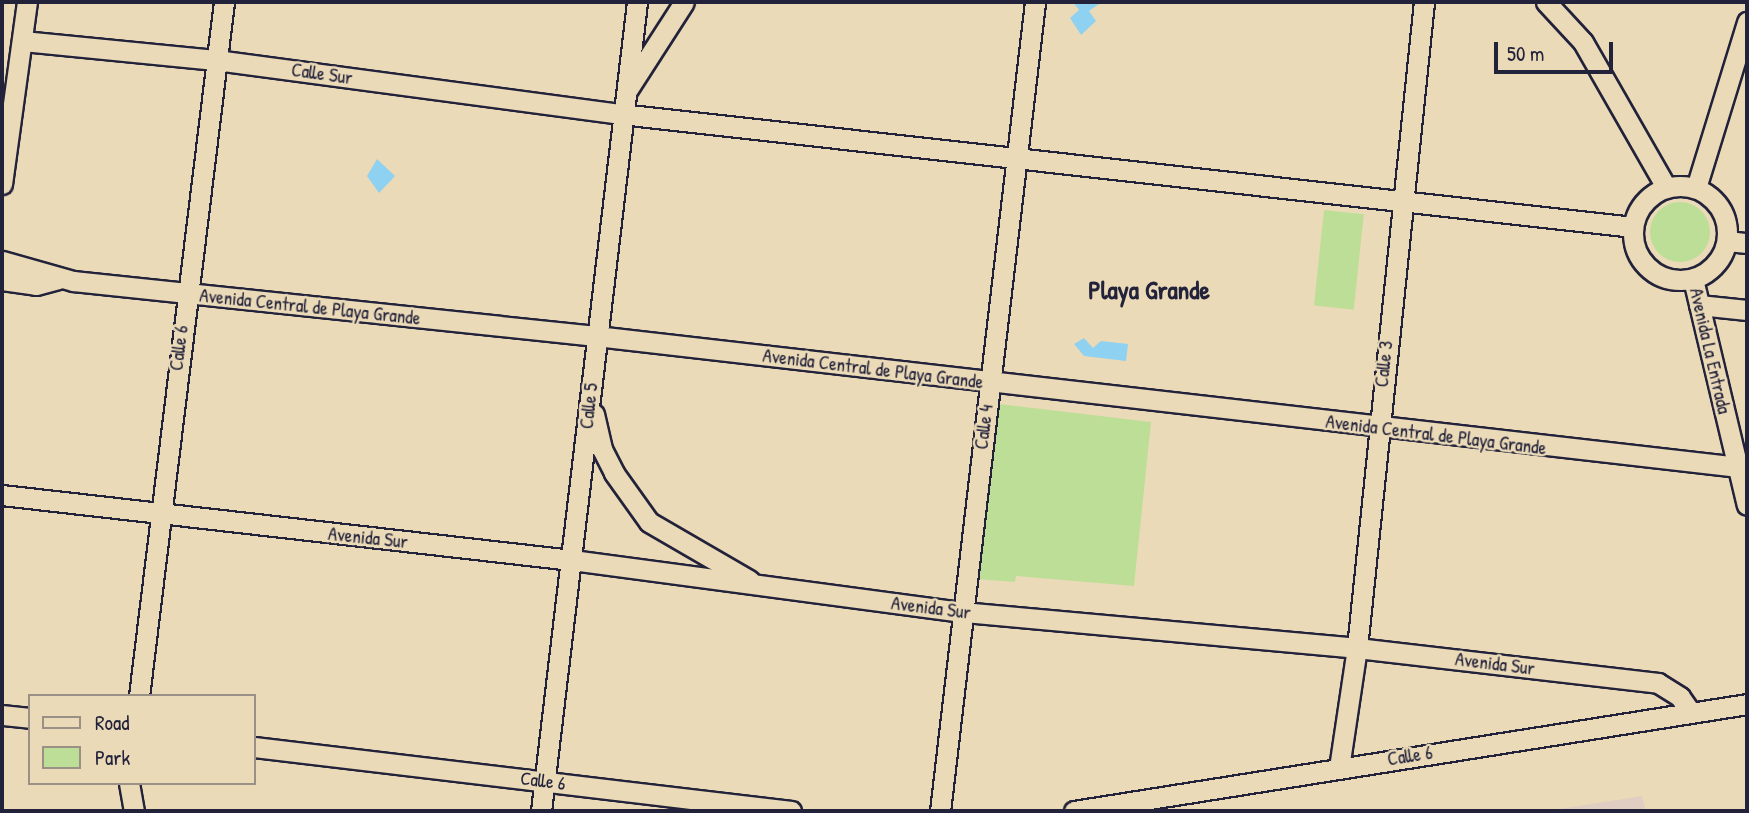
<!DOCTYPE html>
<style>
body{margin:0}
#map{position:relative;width:1749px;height:813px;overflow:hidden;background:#ebdab7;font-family:"Patrick Hand",sans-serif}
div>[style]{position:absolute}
.built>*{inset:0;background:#e1cec3}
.green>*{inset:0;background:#bdde97;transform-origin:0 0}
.round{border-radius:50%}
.water>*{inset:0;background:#8fd1f1}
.roads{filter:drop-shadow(2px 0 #22223b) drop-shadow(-2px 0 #22223b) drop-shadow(0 2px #22223b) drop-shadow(0 -2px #22223b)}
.minor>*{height:19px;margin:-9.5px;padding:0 9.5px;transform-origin:9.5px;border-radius:9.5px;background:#ebdab7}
.minor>.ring{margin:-9.5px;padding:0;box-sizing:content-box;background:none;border:19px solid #ebdab7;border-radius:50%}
span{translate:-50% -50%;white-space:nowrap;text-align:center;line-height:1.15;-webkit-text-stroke:5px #ebdab7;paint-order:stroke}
.street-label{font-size:19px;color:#22223b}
.district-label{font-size:26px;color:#22223b;font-weight:700}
.frame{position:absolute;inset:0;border:4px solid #22223b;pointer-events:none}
.legend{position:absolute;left:28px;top:694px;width:228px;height:91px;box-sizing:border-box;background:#ebdab7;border:2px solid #9b9085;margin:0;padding:9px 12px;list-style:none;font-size:21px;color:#22223b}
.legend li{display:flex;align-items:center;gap:14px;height:35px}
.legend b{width:35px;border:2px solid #9b9085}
.scale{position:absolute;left:1494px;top:42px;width:119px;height:32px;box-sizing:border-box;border:4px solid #22223b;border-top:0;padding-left:9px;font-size:21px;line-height:24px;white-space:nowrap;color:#22223b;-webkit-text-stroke:5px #ebdab7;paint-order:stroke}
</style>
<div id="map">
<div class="built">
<i style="clip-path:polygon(1642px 796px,1646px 811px,1546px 811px)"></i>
</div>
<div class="green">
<i class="round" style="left:1650px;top:202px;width:60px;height:60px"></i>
<i style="left:1324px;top:210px;width:40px;height:96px;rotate:6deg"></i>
<i style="clip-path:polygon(998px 404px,1151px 422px,1134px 586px,1016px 576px,1015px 582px,976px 579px)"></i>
</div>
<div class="water">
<i style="clip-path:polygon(1073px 2px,1099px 4px,1089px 11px,1096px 21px,1081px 35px,1070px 18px,1079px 10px)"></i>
<i style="clip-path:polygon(377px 159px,395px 176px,379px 193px,367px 176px)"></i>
<i style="clip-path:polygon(1084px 338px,1093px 348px,1101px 341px,1128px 344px,1126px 361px,1084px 356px,1074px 344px)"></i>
</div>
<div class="roads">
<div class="minor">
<i style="left:1546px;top:2px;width:54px;rotate:47.2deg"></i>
<i style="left:1583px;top:42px;width:167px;rotate:60.2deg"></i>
<i style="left:22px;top:41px;width:195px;rotate:5.6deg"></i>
<i style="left:216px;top:60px;width:409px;rotate:7.6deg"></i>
<i style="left:621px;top:114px;width:1018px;rotate:6.37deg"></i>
<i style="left:628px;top:89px;width:103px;rotate:-57.2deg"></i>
<i style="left:2px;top:184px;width:184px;rotate:-82.2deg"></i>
<i class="ring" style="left:1633px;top:186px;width:75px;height:75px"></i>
<i style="left:1696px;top:188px;width:174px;rotate:-72.9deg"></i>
<i style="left:1727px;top:241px;width:20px;rotate:6deg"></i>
<i style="left:2px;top:261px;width:74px;rotate:15.7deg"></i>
<i style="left:73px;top:281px;width:526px;rotate:6deg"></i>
<i style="left:596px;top:336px;width:1159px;rotate:6.54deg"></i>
<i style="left:1693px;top:279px;width:232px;rotate:76.6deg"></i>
<i style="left:2px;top:280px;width:34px;rotate:8deg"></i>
<i style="left:36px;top:285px;width:23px;rotate:-15deg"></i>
<i style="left:1699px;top:305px;width:48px;rotate:5.9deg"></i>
<i style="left:594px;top:414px;width:36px;rotate:77deg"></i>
<i style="left:602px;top:449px;width:27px;rotate:63deg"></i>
<i style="left:614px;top:473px;width:60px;rotate:54.5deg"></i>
<i style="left:649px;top:522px;width:116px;rotate:30.1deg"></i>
<i style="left:2px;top:495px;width:574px;rotate:6.51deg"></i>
<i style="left:572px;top:560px;width:394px;rotate:7.6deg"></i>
<i style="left:963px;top:612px;width:396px;rotate:5.2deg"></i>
<i style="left:1357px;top:648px;width:303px;rotate:6.6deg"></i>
<i style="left:1658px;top:683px;width:26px;rotate:32deg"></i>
<i style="left:1680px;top:697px;width:19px;rotate:55deg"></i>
<i style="left:139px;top:696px;width:699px;rotate:-83.02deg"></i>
<i style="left:2px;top:715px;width:28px;rotate:6deg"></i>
<i style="left:254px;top:747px;width:541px;rotate:6.8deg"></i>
<i style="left:1339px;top:768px;width:121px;rotate:-81.5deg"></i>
<i style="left:1357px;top:648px;width:649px;rotate:-84.08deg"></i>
<i style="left:129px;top:783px;width:28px;rotate:80deg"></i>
<i style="left:541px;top:811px;width:815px;rotate:-83.23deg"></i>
<i style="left:940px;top:811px;width:815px;rotate:-83.3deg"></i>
<i style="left:1074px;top:811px;width:681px;rotate:-9.03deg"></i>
</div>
</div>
<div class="street-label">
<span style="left:322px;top:74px;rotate:8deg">Calle Sur</span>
<span style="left:310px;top:307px;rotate:6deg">Avenida Central de Playa Grande</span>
<span style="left:179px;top:348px;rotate:-83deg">Calle 6</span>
<span style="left:1710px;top:351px;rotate:77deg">Avenida La Entrada</span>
<span style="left:1384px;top:364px;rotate:-84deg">Calle 3</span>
<span style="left:873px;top:369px;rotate:7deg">Avenida Central de Playa Grande</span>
<span style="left:589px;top:406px;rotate:-84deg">Calle 5</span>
<span style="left:984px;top:427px;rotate:-83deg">Calle 4</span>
<span style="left:1436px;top:435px;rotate:7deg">Avenida Central de Playa Grande</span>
<span style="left:368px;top:538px;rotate:6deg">Avenida Sur</span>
<span style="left:931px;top:608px;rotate:7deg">Avenida Sur</span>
<span style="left:1495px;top:664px;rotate:7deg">Avenida Sur</span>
<span style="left:1410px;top:756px;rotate:-9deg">Calle 6</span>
<span style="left:543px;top:781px;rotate:7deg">Calle 6</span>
</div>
<div class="district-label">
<span style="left:1149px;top:290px">Playa Grande</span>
</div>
<div class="frame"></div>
<ul class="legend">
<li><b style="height:9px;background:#ebdab7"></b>Road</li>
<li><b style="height:19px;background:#bdde97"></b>Park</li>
</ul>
<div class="scale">50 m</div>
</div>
